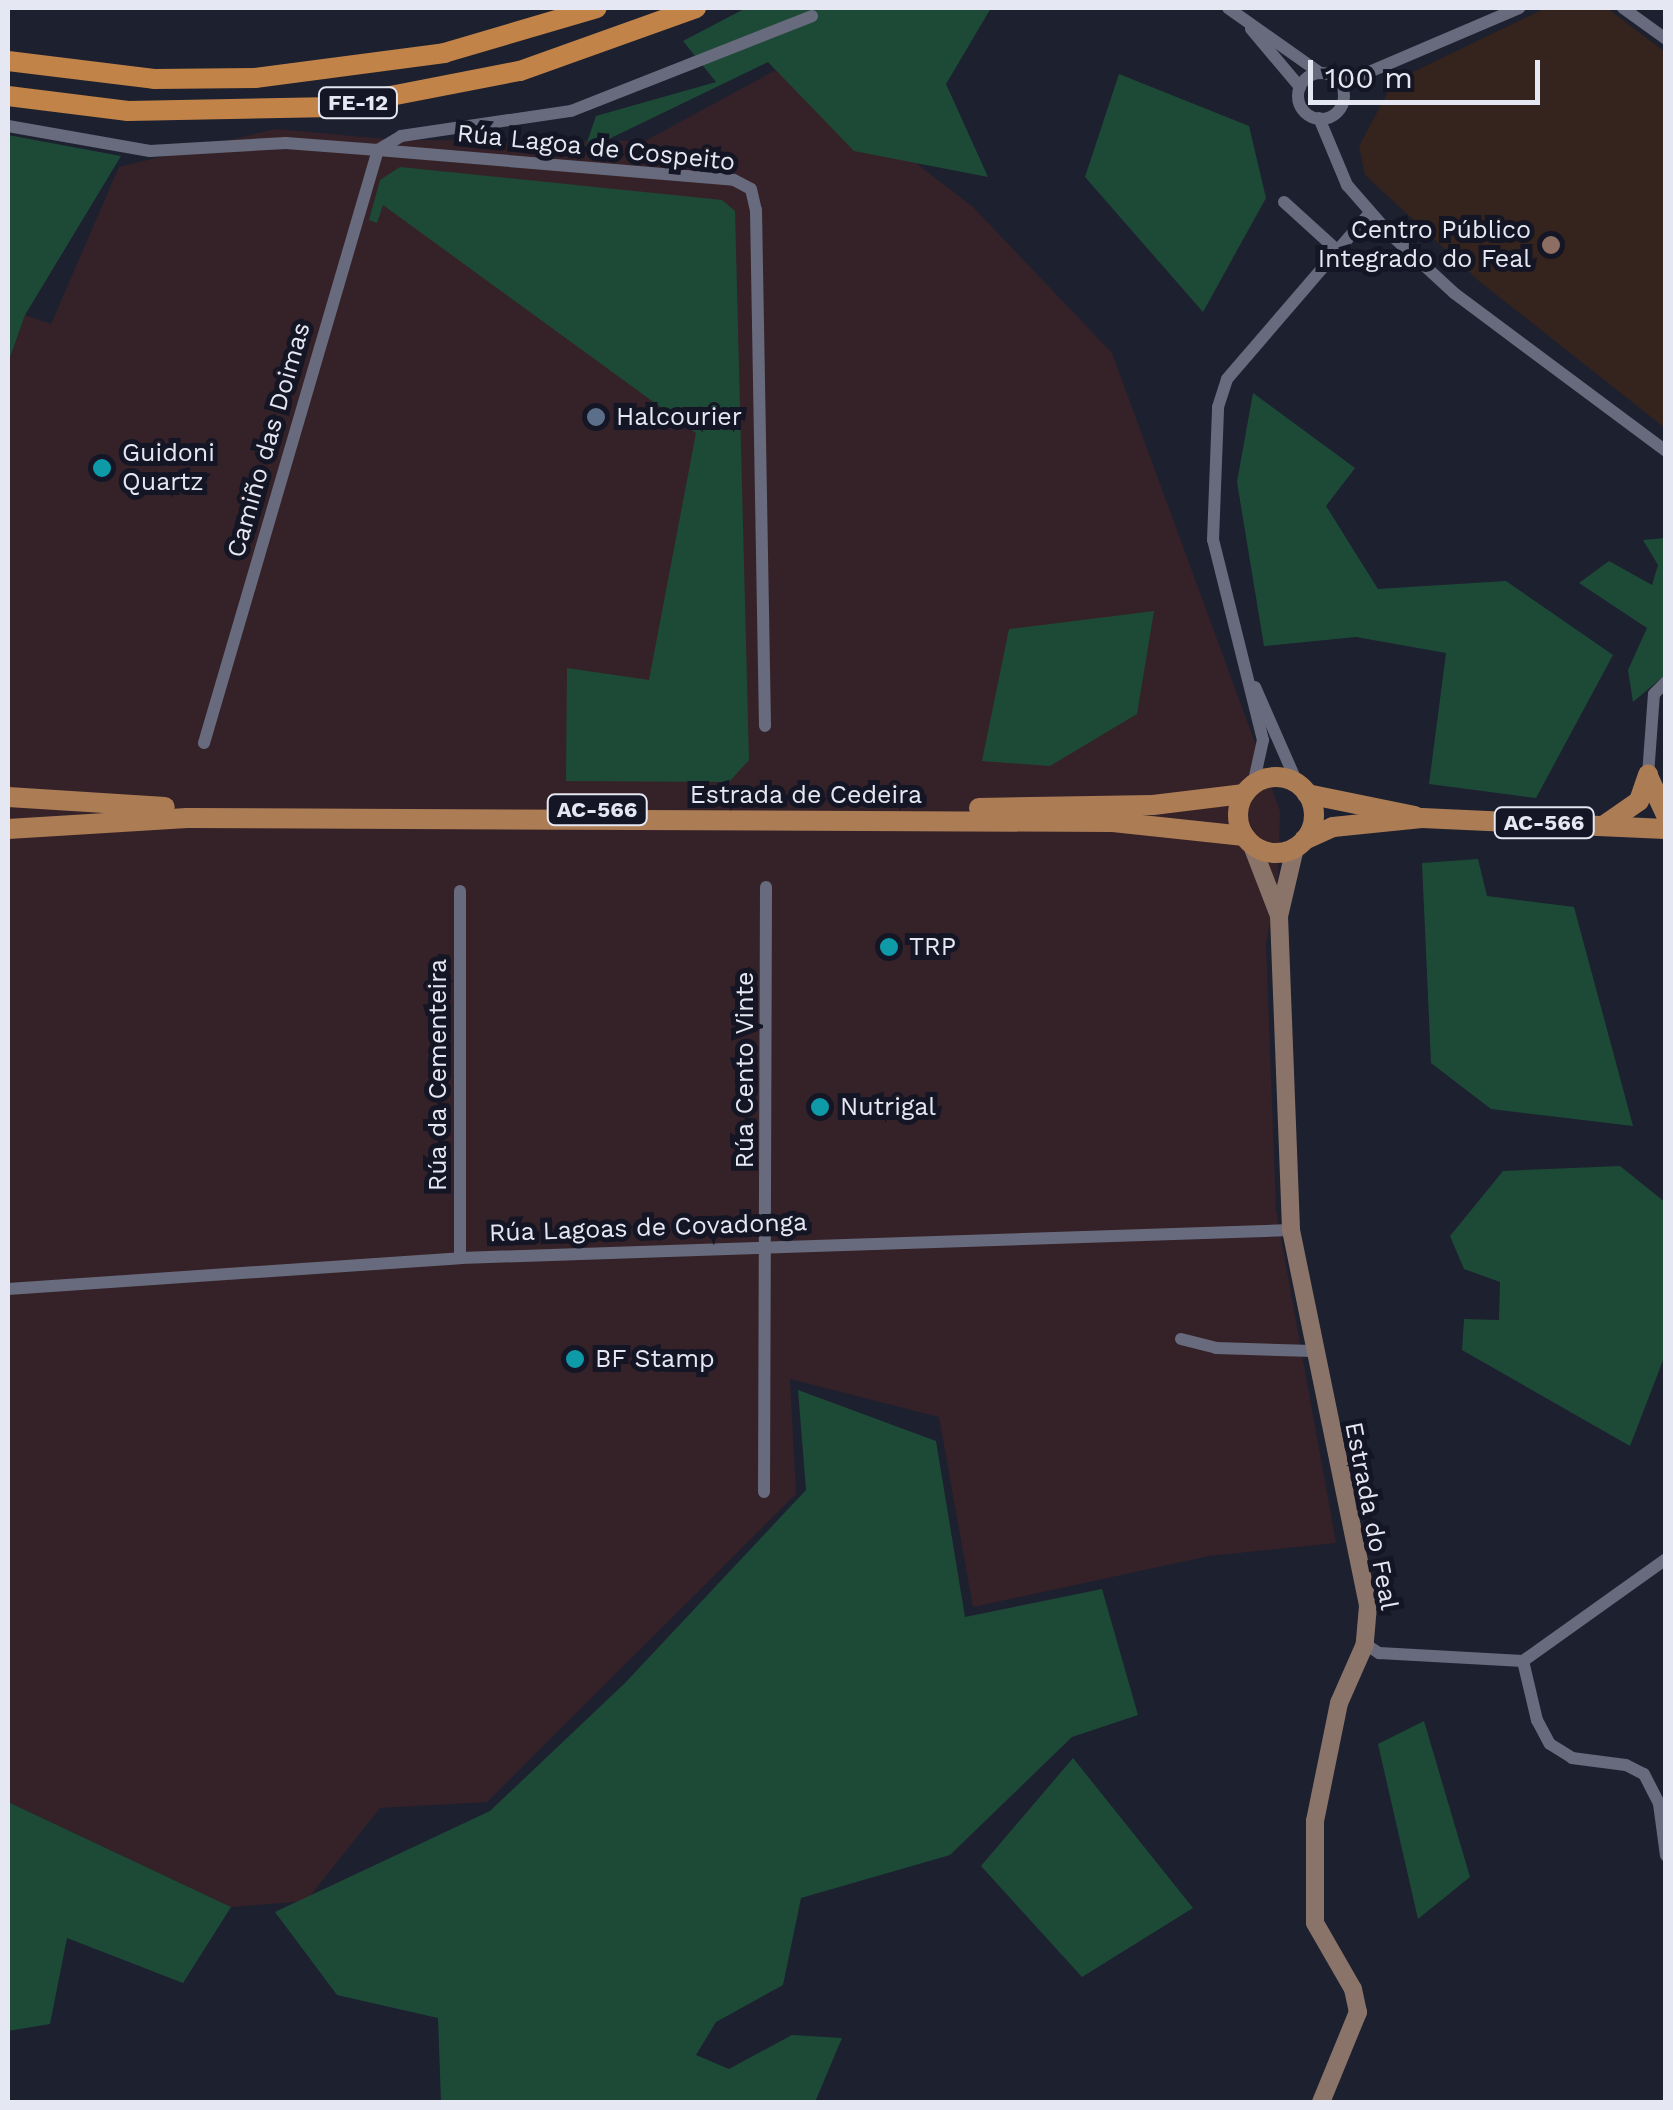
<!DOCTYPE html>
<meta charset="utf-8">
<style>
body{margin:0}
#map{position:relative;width:1673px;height:2110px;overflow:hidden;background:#1d202f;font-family:"Work Sans",sans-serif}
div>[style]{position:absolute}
.industrial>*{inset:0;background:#352228}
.education>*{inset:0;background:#35231d}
.green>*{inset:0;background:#1d4a37}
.minor>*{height:12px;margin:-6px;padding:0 6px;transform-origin:6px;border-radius:6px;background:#686b7d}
.minor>.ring{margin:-6px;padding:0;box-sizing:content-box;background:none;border:12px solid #686b7d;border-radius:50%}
.secondary>*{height:18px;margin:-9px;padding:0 9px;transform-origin:9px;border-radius:9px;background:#8a7469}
.primary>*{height:20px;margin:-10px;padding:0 10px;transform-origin:10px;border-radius:10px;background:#ac7d55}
.primary>.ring{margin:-10px;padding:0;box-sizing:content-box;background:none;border:20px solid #ac7d55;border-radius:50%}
.trunk>*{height:20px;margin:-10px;padding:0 10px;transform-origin:10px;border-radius:10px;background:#c28348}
.dots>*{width:28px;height:28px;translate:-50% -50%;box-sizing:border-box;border:5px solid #141625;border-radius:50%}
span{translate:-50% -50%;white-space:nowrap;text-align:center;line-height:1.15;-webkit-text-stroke:10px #141625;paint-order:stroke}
.shield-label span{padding:2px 8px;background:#141625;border:2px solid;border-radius:8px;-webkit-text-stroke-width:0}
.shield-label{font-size:22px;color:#e5e7f2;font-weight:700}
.street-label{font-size:25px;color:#e5e7f2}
.poi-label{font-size:25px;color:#e5e7f2}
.right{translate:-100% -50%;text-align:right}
.left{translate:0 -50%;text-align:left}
.frame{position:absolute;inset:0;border:10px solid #e5e7f2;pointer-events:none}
.scale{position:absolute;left:1308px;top:60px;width:232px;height:45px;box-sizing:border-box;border:5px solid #e5e7f2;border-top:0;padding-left:12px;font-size:30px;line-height:35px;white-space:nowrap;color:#e5e7f2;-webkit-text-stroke:8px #141625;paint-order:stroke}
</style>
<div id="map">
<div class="industrial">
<i style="clip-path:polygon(787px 64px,973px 207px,1112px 353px,1280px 811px,1278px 877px,1266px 944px,1276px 1210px,1336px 1543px,1209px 1556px,973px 1607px,939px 1417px,790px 1379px,796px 1494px,487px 1802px,380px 1808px,306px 1901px,231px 1907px,8px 1802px,8px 363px,25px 315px,51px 324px,119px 167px,275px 129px,397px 140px,645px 141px)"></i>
</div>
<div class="education">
<i style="clip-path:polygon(1546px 8px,1607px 8px,1665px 52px,1665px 428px,1479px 281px,1365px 175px,1359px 146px,1394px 81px)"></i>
</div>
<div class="green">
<i style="clip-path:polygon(746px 8px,991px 8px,946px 84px,988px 177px,854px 151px,768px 62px,584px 151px,596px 116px,716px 82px,683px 41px)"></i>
<i style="clip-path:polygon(1119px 74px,1249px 126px,1266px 198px,1203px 312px,1085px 177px)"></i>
<i style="clip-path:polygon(8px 135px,121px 156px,25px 315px,8px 363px)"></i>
<i style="clip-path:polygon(400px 167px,722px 200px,735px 211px,749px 760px,729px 782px,566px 781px,567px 668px,649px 680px,696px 433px,383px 205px,377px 223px,369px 220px,380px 180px)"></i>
<i style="clip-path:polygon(1253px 393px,1355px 468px,1326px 506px,1378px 589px,1506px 581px,1613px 655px,1536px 798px,1429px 784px,1446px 653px,1356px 637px,1264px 646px,1237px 482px)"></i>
<i style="clip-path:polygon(1665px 538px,1665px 675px,1633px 702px,1628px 670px,1647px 628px,1579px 583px,1609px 561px,1652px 585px,1658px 565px,1643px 540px)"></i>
<i style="clip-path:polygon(1154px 611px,1137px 714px,1050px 766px,982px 761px,1009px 629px)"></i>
<i style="clip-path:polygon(1478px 859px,1487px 896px,1574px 907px,1633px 1126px,1491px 1109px,1431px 1063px,1422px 863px)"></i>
<i style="clip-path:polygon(1620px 1166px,1666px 1203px,1665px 1355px,1630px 1446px,1462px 1350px,1464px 1319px,1499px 1320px,1500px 1282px,1464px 1269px,1450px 1236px,1503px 1171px)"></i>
<i style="clip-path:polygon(798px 1390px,936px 1441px,965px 1617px,1102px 1589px,1138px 1715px,1072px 1737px,950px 1855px,801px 1898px,783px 1985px,716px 2022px,696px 2055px,729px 2069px,792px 2035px,842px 2038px,815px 2102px,441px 2102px,438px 2018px,337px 1995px,275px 1912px,490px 1811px,625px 1683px,806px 1490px)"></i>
<i style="clip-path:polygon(1424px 1721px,1470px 1877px,1418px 1919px,1378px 1744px)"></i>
<i style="clip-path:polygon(1073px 1758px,1193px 1908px,1082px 1977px,981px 1866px)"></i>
<i style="clip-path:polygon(8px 1802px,231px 1907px,183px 1983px,67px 1938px,50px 2024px,8px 2031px)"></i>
</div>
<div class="minor">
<i style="left:1228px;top:8px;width:113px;rotate:35.2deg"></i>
<i style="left:1623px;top:8px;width:53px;rotate:35.8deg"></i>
<i style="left:1251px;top:29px;width:76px;rotate:49.8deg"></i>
<i class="ring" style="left:1298px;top:73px;width:34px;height:34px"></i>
<i style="left:1341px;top:84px;width:194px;rotate:-23.1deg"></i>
<i style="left:1319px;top:118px;width:73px;rotate:67.3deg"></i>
<i style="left:1347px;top:185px;width:64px;rotate:48.8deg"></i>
<i style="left:1389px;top:233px;width:88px;rotate:42.7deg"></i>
<i style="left:1454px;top:293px;width:264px;rotate:36.7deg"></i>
<i style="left:8px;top:126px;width:144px;rotate:10deg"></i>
<i style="left:150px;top:151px;width:136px;rotate:-3.4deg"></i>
<i style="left:286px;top:143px;width:92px;rotate:4.4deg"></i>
<i style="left:378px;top:150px;width:27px;rotate:-31deg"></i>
<i style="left:401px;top:136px;width:172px;rotate:-8.4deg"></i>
<i style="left:571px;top:111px;width:259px;rotate:-21.5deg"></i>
<i style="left:1284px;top:202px;width:74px;rotate:42.3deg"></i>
<i style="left:1255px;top:687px;width:107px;rotate:66.3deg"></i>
<i style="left:204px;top:743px;width:618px;rotate:-73.65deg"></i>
<i style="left:378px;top:150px;width:357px;rotate:4.8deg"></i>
<i style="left:734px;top:180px;width:19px;rotate:28deg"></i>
<i style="left:751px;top:189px;width:22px;rotate:77deg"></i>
<i style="left:756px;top:210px;width:516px;rotate:89deg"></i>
<i style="left:1648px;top:775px;width:81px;rotate:-85.8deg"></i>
<i style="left:1654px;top:694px;width:17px;rotate:-45deg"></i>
<i style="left:1253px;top:785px;width:46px;rotate:-77.5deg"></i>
<i style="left:1263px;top:740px;width:206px;rotate:-104deg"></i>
<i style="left:1213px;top:540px;width:133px;rotate:-87.8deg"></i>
<i style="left:1218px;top:407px;width:29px;rotate:-72deg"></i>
<i style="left:1227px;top:379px;width:218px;rotate:-49.3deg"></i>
<i style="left:460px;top:891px;width:367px;rotate:90deg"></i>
<i style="left:8px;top:1289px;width:453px;rotate:-3.9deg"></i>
<i style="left:460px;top:1258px;width:831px;rotate:-1.93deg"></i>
<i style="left:1181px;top:1339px;width:36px;rotate:14deg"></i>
<i style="left:1216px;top:1348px;width:96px;rotate:1.8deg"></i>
<i style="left:764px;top:1492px;width:605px;rotate:-89.81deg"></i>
<i style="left:1365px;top:1644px;width:17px;rotate:33deg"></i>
<i style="left:1379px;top:1653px;width:144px;rotate:3.2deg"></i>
<i style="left:1523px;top:1661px;width:176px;rotate:-35.5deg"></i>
<i style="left:1523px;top:1661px;width:61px;rotate:76.7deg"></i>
<i style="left:1537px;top:1720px;width:27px;rotate:62deg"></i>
<i style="left:1550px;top:1744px;width:26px;rotate:32deg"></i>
<i style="left:1572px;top:1758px;width:54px;rotate:7.4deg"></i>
<i style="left:1626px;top:1765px;width:20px;rotate:27deg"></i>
<i style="left:1644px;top:1774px;width:34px;rotate:63deg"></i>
<i style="left:1659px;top:1804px;width:52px;rotate:82.3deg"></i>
</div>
<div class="secondary">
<i style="left:1251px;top:843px;width:75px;rotate:68.9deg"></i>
<i style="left:1295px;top:848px;width:70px;rotate:103.2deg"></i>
<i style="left:1279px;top:916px;width:314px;rotate:87.8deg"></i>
<i style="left:1291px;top:1230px;width:384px;rotate:78.4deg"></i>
<i style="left:1368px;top:1606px;width:38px;rotate:95deg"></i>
<i style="left:1365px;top:1644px;width:64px;rotate:113.8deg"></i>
<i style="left:1339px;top:1703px;width:120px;rotate:101.5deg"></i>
<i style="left:1315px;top:1821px;width:102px;rotate:90deg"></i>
<i style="left:1315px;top:1923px;width:76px;rotate:60.1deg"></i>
<i style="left:1353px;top:1989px;width:24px;rotate:78deg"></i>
<i style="left:1358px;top:2012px;width:97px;rotate:112.3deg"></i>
</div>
<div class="primary">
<i style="left:1648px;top:776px;width:43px;rotate:65.2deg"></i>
<i class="ring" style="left:1238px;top:777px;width:56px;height:56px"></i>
<i style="left:1307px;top:794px;width:110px;rotate:11.5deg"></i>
<i style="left:8px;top:797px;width:157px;rotate:3.6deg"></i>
<i style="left:979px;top:808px;width:174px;rotate:-1deg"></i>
<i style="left:1153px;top:805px;width:92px;rotate:-6.9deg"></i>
<i style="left:1606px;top:824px;width:40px;rotate:-34.9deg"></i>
<i style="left:1639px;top:801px;width:28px;rotate:-71deg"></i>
<i style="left:8px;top:829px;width:179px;rotate:-3.5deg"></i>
<i style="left:187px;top:818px;width:926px;rotate:0.25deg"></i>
<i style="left:1113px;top:822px;width:132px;rotate:6.1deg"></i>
<i style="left:1304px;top:840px;width:32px;rotate:-24deg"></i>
<i style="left:1333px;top:827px;width:89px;rotate:-5.8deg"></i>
<i style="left:1422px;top:818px;width:244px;rotate:2.6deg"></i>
</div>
<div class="trunk">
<i style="left:8px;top:61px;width:147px;rotate:7deg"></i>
<i style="left:154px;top:79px;width:101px;rotate:-0.6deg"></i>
<i style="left:255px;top:78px;width:191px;rotate:-7.5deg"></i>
<i style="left:444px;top:53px;width:159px;rotate:-16.4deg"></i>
<i style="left:8px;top:96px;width:121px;rotate:7.1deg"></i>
<i style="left:128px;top:111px;width:206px;rotate:-1.1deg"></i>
<i style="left:334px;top:107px;width:189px;rotate:-11deg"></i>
<i style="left:520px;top:71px;width:187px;rotate:-19.7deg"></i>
</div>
<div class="dots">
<i style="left:1551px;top:245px;background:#8d6e63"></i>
<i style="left:596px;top:417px;background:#5c6f8a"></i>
<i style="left:102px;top:468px;background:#0f9aa8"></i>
<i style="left:889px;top:947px;background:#0f9aa8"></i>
<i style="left:820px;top:1107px;background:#0f9aa8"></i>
<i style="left:575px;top:1359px;background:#0f9aa8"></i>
</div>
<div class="shield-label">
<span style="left:358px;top:103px">FE-12</span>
<span style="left:597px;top:810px">AC-566</span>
<span style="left:1544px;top:823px">AC-566</span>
</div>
<div class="street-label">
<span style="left:596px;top:148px;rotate:6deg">Rúa Lagoa de Cospeito</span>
<span style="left:269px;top:440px;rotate:-74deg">Camiño das Doimas</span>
<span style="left:806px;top:795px">Estrada de Cedeira</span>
<span style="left:745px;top:1070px;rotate:-90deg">Rúa Cento Vinte</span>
<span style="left:438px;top:1075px;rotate:-90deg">Rúa da Cementeira</span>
<span style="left:648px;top:1228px;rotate:-2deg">Rúa Lagoas de Covadonga</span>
<span style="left:1371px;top:1516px;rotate:79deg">Estrada do Feal</span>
</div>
<div class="poi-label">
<span class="right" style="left:1531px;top:245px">Centro Público<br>Integrado do Feal</span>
<span class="left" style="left:616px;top:417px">Halcourier</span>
<span class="left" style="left:122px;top:468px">Guidoni<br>Quartz</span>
<span class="left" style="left:909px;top:947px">TRP</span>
<span class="left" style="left:840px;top:1107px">Nutrigal</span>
<span class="left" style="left:595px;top:1359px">BF Stamp</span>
</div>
<div class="frame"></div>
<div class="scale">100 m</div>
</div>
